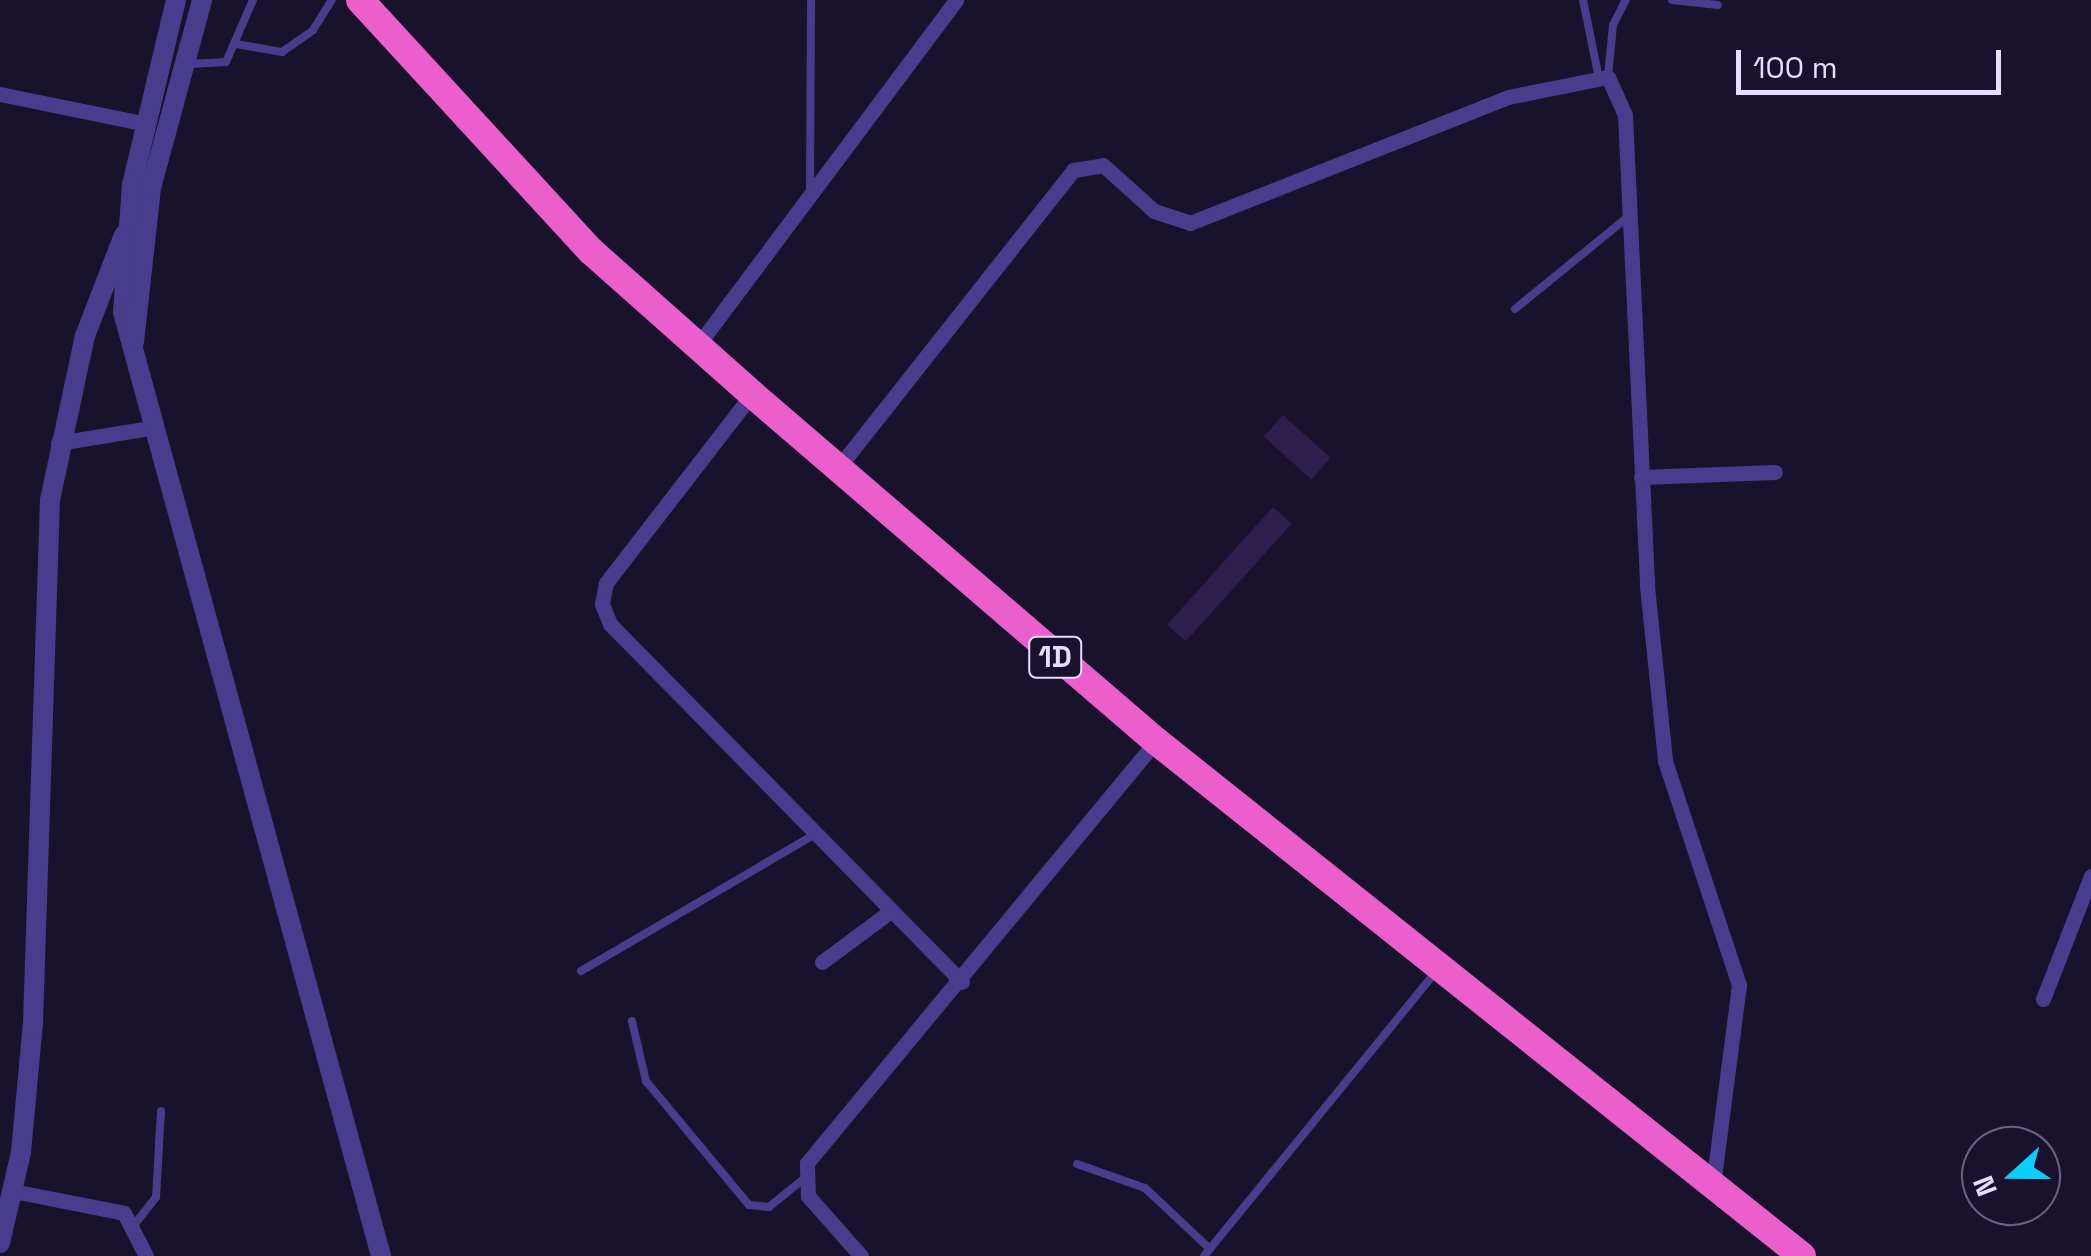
<!DOCTYPE html>
<style>
body{margin:0}
#map{position:relative;width:2091px;height:1256px;overflow:hidden;background:#19122d;font-family:"Space Grotesk",sans-serif}
div>[style]{position:absolute}
.building>*{inset:0;background:#2d1e4e;transform-origin:0 0}
.service>*{height:8px;margin:-4px;padding:0 4px;transform-origin:4px;border-radius:4px;background:#483d8c}
.minor>*{height:15px;margin:-7.5px;padding:0 7.5px;transform-origin:7.5px;border-radius:7.5px;background:#483d8c}
.tertiary>*{height:20px;margin:-10px;padding:0 10px;transform-origin:10px;border-radius:10px;background:#483d8c}
.trunk>*{height:28px;margin:-14px;padding:0 14px;transform-origin:14px;border-radius:14px;background:#ea5fcb}
span{translate:-50% -50%;white-space:nowrap;text-align:center;line-height:1.15;-webkit-text-stroke:10px #19122d;paint-order:stroke}
.shield-label span{padding:2px 8px;background:#19122d;border:2px solid;border-radius:8px;-webkit-text-stroke-width:0}
.shield-label{font-size:30px;color:#e5deff;font-weight:700}
.north{position:absolute;left:1961px;top:1126px;width:100px;height:100px;box-sizing:border-box;background:#19122d;border:2px solid #6b6481;border-radius:50%;rotate:249deg;font-size:28px;font-weight:700;line-height:40px;text-align:center;color:#e5deff}
.north::after{content:'';display:block;margin:auto;width:35px;height:45px;background:#0accff;clip-path:polygon(50% 0,100% 100%,50% 72%,0 100%)}
.scale{position:absolute;left:1736px;top:50px;width:265px;height:45px;box-sizing:border-box;border:5px solid #e5deff;border-top:0;padding-left:12px;font-size:30px;line-height:35px;white-space:nowrap;color:#e5deff;-webkit-text-stroke:8px #19122d;paint-order:stroke}
</style>
<div id="map">
<div class="building">
<i style="left:1283px;top:415px;width:64px;height:29px;rotate:42deg"></i>
<i style="left:1273px;top:507px;width:25px;height:158px;rotate:42deg"></i>
</div>
<div class="service">
<i style="left:1583px;top:0;width:76px;rotate:78.5deg"></i>
<i style="left:1672px;top:0;width:46px;rotate:6.2deg"></i>
<i style="left:236px;top:44px;width:47px;rotate:9.9deg"></i>
<i style="left:282px;top:52px;width:38px;rotate:-35deg"></i>
<i style="left:313px;top:30px;width:36px;rotate:-58deg"></i>
<i style="left:189px;top:64px;width:37px;rotate:-3deg"></i>
<i style="left:226px;top:62px;width:68px;rotate:-66.5deg"></i>
<i style="left:1608px;top:76px;width:51px;rotate:-84.4deg"></i>
<i style="left:1613px;top:25px;width:28px;rotate:-63deg"></i>
<i style="left:810px;top:192px;width:192px;rotate:-89.7deg"></i>
<i style="left:1515px;top:309px;width:146px;rotate:-39.2deg"></i>
<i style="left:581px;top:971px;width:271px;rotate:-30.3deg"></i>
<i style="left:632px;top:1021px;width:62px;rotate:76.9deg"></i>
<i style="left:646px;top:1081px;width:161px;rotate:50.3deg"></i>
<i style="left:749px;top:1205px;width:20px;rotate:6deg"></i>
<i style="left:769px;top:1207px;width:41px;rotate:-39.1deg"></i>
<i style="left:1077px;top:1164px;width:72px;rotate:19.4deg"></i>
<i style="left:1145px;top:1188px;width:89px;rotate:43.2deg"></i>
<i style="left:135px;top:1224px;width:34px;rotate:-52deg"></i>
<i style="left:156px;top:1197px;width:86px;rotate:-86.7deg"></i>
<i style="left:1204px;top:1256px;width:365px;rotate:-50.8deg"></i>
</div>
<div class="minor">
<i style="left:0;top:94px;width:149px;rotate:11.6deg"></i>
<i style="left:698px;top:345px;width:431px;rotate:-53.2deg"></i>
<i style="left:752px;top:394px;width:239px;rotate:127.7deg"></i>
<i style="left:606px;top:583px;width:21px;rotate:101deg"></i>
<i style="left:602px;top:604px;width:22px;rotate:68deg"></i>
<i style="left:610px;top:624px;width:502px;rotate:45.48deg"></i>
<i style="left:58px;top:443px;width:94px;rotate:-9.2deg"></i>
<i style="left:838px;top:468px;width:380px;rotate:-51.7deg"></i>
<i style="left:1073px;top:170px;width:30px;rotate:-9deg"></i>
<i style="left:1103px;top:165px;width:69px;rotate:42deg"></i>
<i style="left:1154px;top:211px;width:38px;rotate:18deg"></i>
<i style="left:1190px;top:223px;width:342px;rotate:-21.6deg"></i>
<i style="left:1508px;top:97px;width:102px;rotate:-11.3deg"></i>
<i style="left:1608px;top:77px;width:42px;rotate:65.9deg"></i>
<i style="left:1625px;top:115px;width:472px;rotate:87.3deg"></i>
<i style="left:1647px;top:586px;width:176px;rotate:84.1deg"></i>
<i style="left:1665px;top:761px;width:236px;rotate:71.7deg"></i>
<i style="left:1739px;top:985px;width:201px;rotate:97.4deg"></i>
<i style="left:1641px;top:477px;width:134px;rotate:-2.1deg"></i>
<i style="left:822px;top:962px;width:86px;rotate:-36.5deg"></i>
<i style="left:2043px;top:999px;width:132px;rotate:-68.7deg"></i>
<i style="left:13px;top:1191px;width:113px;rotate:11.2deg"></i>
<i style="left:124px;top:1213px;width:48px;rotate:62.9deg"></i>
<i style="left:861px;top:1256px;width:80px;rotate:-131.5deg"></i>
<i style="left:808px;top:1196px;width:33px;rotate:-92deg"></i>
<i style="left:807px;top:1163px;width:548px;rotate:-50.41deg"></i>
</div>
<div class="tertiary">
<i style="left:176px;top:0;width:189px;rotate:103.4deg"></i>
<i style="left:132px;top:184px;width:128px;rotate:94deg"></i>
<i style="left:123px;top:312px;width:979px;rotate:74.71deg"></i>
<i style="left:134px;top:342px;width:155px;rotate:-83.7deg"></i>
<i style="left:151px;top:188px;width:195px;rotate:-74.8deg"></i>
<i style="left:0;top:1243px;width:93px;rotate:-77deg"></i>
<i style="left:21px;top:1152px;width:130px;rotate:-84.7deg"></i>
<i style="left:33px;top:1023px;width:523px;rotate:-88.14deg"></i>
<i style="left:50px;top:500px;width:168px;rotate:-78deg"></i>
<i style="left:85px;top:336px;width:108px;rotate:-68.9deg"></i>
</div>
<div class="trunk">
<i style="left:360px;top:0;width:341px;rotate:47.4deg"></i>
<i style="left:591px;top:251px;width:215px;rotate:41.6deg"></i>
<i style="left:752px;top:394px;width:533px;rotate:40.66deg"></i>
<i style="left:1156px;top:741px;width:826px;rotate:38.56deg"></i>
</div>
<div class="shield-label">
<span style="left:1055px;top:657px">1D</span>
</div>
<div class="north">N</div>
<div class="scale">100 m</div>
</div>
